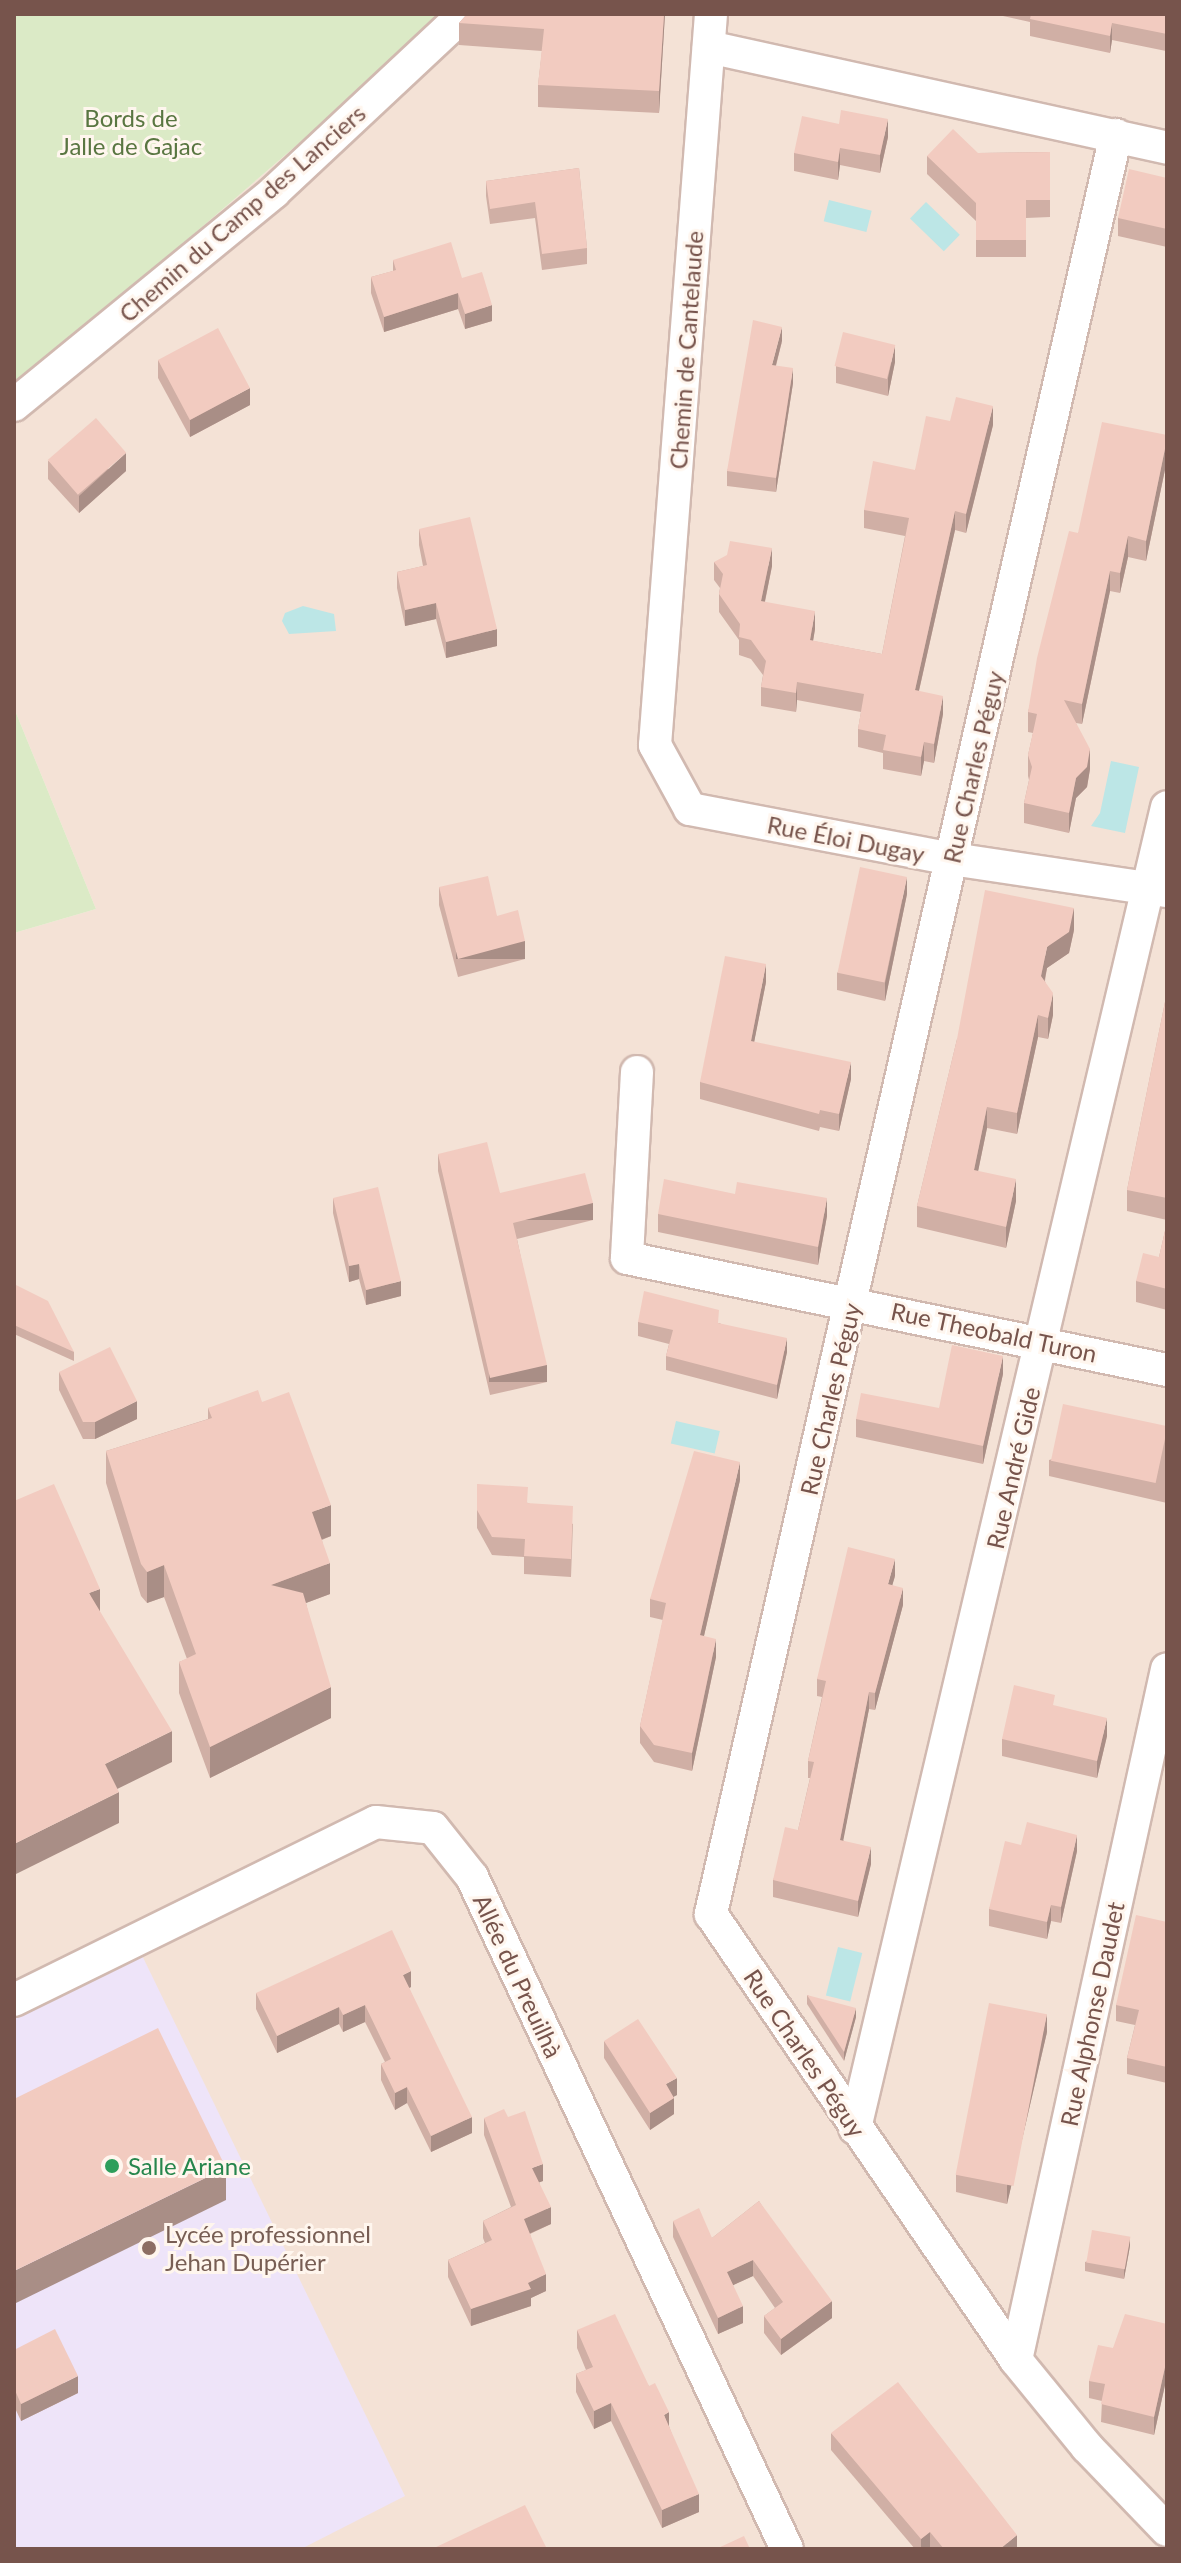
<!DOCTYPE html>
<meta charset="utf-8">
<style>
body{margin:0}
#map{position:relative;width:1181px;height:2563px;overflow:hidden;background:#fcf1e8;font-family:Lato,sans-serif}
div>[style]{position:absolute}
.residential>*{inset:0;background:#f4e2d6}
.education>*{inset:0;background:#eee4f9}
.green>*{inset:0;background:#dbeac6}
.water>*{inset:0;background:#bce6e6;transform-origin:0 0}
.roads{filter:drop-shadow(2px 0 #d1b9b0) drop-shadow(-2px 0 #d1b9b0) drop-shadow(0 2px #d1b9b0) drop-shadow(0 -2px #d1b9b0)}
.street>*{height:32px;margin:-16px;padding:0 16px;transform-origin:16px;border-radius:16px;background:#fff}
.wall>*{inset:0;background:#d0afa5}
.shaded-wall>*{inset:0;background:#a98e86;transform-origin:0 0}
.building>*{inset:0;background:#f2cbc0;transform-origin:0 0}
.dots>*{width:22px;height:22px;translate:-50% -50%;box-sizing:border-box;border:4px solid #fff6ee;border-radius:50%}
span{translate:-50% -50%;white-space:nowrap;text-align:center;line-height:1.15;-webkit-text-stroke:6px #fff6ee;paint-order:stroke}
.park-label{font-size:24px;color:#597641}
.street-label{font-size:24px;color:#77544c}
.leisure-label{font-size:24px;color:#27864d}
.left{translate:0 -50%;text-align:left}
.education-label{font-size:24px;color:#785e54}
.frame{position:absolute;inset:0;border:16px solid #77544c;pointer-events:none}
</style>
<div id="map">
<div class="residential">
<i style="clip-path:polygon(449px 14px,1167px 14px,1167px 2549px,14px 2549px,14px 933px,96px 909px,14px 708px,14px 389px)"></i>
</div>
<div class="education">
<i style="clip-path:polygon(135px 1941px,405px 2496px,301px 2549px,14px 2549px,14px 2000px)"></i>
</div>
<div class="green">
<i style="clip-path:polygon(14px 14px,449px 14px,14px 389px)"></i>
<i style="clip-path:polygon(14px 708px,96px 909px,14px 933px)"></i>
</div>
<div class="water">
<i style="left:829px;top:200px;width:44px;height:22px;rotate:14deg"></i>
<i style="left:926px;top:202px;width:47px;height:23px;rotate:44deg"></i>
<i style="clip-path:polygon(303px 606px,334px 614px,336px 631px,289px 634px,282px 621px,285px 613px)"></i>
<i style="clip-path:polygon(1111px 761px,1139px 767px,1125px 833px,1091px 826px,1100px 813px)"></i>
<i style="left:676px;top:1421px;width:45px;height:23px;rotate:13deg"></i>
<i style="left:838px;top:1947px;width:25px;height:50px;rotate:14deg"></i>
</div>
<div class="roads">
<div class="street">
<i style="left:711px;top:14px;width:733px;rotate:94.38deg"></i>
<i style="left:655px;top:745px;width:73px;rotate:61.3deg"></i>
<i style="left:690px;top:809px;width:267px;rotate:10.8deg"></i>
<i style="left:952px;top:859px;width:217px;rotate:8.5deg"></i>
<i style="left:709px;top:47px;width:469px;rotate:12.4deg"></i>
<i style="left:1116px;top:135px;width:1825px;rotate:102.83deg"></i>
<i style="left:711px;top:1914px;width:540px;rotate:55.63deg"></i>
<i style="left:1016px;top:2360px;width:112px;rotate:50.8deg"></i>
<i style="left:1087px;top:2447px;width:115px;rotate:46.1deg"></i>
<i style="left:14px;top:405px;width:336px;rotate:-39.3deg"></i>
<i style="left:274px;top:192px;width:260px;rotate:-43.1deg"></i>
<i style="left:637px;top:1072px;width:186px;rotate:93.1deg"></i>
<i style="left:627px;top:1258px;width:551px;rotate:11.72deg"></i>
<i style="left:14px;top:2000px;width:403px;rotate:-26.2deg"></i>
<i style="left:376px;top:1822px;width:57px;rotate:6deg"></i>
<i style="left:433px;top:1828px;width:63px;rotate:51.5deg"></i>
<i style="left:472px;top:1877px;width:742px;rotate:64.89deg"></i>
<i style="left:855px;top:2128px;width:1357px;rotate:-76.71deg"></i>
<i style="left:1016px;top:2360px;width:707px;rotate:-77.67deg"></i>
</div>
</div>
<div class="wall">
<i style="clip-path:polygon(467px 14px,665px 14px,659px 113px,538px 107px,538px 85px,542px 51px,459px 45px,459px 23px)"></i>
<i style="clip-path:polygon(994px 14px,1167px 14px,1167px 66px,1166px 51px,1112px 40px,1110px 53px,1030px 36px,1030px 22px)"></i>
<i style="clip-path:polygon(888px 137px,880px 173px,840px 165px,838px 180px,794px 171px,794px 153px)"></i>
<i style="clip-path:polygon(1050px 152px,1050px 217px,1026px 218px,1026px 257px,976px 257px,976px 221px,927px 174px,927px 156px,978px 153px)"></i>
<i style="clip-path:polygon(579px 168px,587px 248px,587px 264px,542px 270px,535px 218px,490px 224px,486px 196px,486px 181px)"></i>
<i style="clip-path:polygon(1167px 178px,1167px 247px,1118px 236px,1118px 218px)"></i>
<i style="clip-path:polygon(393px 260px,462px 278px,492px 321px,465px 329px,458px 309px,384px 332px,371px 293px,371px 277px,393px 271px)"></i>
<i style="clip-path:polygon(782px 341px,776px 366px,793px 383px,776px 492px,727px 486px,727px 471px)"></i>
<i style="clip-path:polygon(158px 360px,250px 405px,190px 437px,158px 378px)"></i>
<i style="clip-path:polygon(895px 362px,888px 396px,836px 383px,836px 366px)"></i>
<i style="clip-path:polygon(950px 421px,993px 425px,966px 533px,955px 530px,919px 691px,943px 714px,934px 763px,924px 761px,921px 776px,883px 769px,883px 753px,858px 747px,858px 729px,861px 712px,797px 700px,796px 712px,761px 706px,761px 687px,763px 675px,751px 659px,739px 655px,739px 640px,719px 612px,719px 594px,720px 588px,714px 580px,714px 562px,772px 566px,765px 602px,815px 629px,813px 641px,882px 654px,905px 536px,864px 528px,864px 510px,915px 470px)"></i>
<i style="clip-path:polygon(1167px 435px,1167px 460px,1146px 561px,1128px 557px,1120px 593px,1110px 591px,1082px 724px,1076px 723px,1090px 769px,1087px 787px,1076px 798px,1069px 833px,1024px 823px,1024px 803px,1029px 780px,1028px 776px,1028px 755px,1033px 733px,1028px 732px,1028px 712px,1078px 533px)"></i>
<i style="clip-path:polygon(48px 461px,126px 471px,79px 513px,48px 479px)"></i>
<i style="clip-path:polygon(419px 529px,497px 646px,446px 658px,436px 619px,405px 626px,397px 588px,397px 572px,423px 566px,419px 545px)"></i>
<i style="clip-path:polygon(439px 887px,497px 916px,525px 959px,458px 977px,439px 905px)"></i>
<i style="clip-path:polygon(907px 894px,885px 1001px,837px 990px,837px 973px)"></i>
<i style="clip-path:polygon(1074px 930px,1069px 953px,1047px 968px,1045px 981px,1053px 1015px,1048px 1039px,1038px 1037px,1017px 1134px,987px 1128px,978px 1171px,1016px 1201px,1006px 1248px,917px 1227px,917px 1206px,957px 1039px)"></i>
<i style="clip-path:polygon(766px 982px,754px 1042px,851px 1079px,839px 1131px,820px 1127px,819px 1131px,700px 1099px,700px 1082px)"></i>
<i style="clip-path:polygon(1167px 992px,1167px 1220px,1127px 1211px,1127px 1190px)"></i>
<i style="clip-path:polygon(438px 1154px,500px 1193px,593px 1220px,517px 1239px,547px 1382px,490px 1395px,438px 1171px)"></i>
<i style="clip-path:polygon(735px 1194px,827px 1216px,818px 1265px,658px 1232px,658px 1214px)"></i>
<i style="clip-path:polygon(333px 1198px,401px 1296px,366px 1305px,359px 1279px,349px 1282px,333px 1213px)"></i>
<i style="clip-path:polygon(1167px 1222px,1167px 1310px,1136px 1302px,1136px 1281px,1159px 1257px)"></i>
<i style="clip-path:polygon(14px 1284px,74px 1352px,74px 1361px,14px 1334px)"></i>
<i style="clip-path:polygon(638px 1322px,719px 1323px,787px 1352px,777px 1399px,666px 1370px,666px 1356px,669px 1344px,638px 1336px)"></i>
<i style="clip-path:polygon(59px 1372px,137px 1419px,95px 1439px,83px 1439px,59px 1390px)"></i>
<i style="clip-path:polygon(1003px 1374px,983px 1464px,856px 1437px,856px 1419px,939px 1408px)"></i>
<i style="clip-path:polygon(262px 1402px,331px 1536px,322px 1540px,330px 1594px,306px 1603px,331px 1718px,210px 1778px,179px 1693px,179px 1662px,187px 1659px,164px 1597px,147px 1603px,141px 1596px,106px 1483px,106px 1451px,208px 1419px,208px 1408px)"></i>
<i style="clip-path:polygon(1167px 1427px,1167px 1503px,1049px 1476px,1049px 1460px)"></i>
<i style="clip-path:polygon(740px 1480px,704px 1636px,716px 1657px,692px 1771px,654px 1762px,640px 1743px,640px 1726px,663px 1620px,650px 1617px,650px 1599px)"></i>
<i style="clip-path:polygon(477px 1484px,528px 1503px,573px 1524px,571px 1577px,524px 1574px,524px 1557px,492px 1555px,477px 1528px)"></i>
<i style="clip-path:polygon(895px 1576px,892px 1585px,903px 1605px,875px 1710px,869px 1709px,843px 1840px,871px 1864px,858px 1917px,773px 1897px,773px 1880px,798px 1830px,810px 1778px,808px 1778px,808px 1761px,822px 1697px,817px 1696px,817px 1679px)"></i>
<i style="clip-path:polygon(1107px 1736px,1097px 1778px,1002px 1756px,1002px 1739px)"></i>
<i style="clip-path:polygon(1021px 1845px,1077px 1851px,1061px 1923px,1051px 1921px,1047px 1939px,989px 1926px,989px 1909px)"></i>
<i style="clip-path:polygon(1167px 1922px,1167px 2083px,1127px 2074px,1127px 2058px,1135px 2025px,1116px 2021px,1116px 2005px)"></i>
<i style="clip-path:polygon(411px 1987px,409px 1988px,472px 2133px,431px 2152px,407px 2103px,395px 2110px,381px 2080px,381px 2064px,385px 2062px,365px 2022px,343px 2032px,339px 2024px,277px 2053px,256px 2009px,256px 1993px)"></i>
<i style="clip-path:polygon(807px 1995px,856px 2017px,844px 2061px,807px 2004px)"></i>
<i style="clip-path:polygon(1047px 2032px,1007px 2204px,956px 2192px,956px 2175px)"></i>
<i style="clip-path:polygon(604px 2041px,677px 2095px,674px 2096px,674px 2114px,650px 2130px,604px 2058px)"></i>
<i style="clip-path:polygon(484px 2118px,543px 2181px,539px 2182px,551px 2224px,530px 2234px,546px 2291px,531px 2298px,531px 2306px,471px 2326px,448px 2277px,448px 2260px,485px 2243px,483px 2238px,483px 2221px,511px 2207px,484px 2135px)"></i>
<i style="clip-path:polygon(759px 2201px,832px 2318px,781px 2355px,764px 2333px,764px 2316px,775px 2308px,753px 2276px,733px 2285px,743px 2323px,718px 2334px,673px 2237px,673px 2221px,712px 2238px)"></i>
<i style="clip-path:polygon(1130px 2246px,1124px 2279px,1085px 2271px,1085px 2262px)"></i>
<i style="clip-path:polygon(1167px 2324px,1167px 2376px,1154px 2435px,1101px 2422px,1102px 2401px,1089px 2398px,1089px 2381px,1113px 2348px)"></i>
<i style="clip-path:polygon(577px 2330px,649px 2386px,669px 2426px,699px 2512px,662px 2528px,611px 2421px,594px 2429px,576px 2392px,576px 2374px,586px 2370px,577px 2348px)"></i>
<i style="clip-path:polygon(14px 2350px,78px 2393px,21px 2421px,14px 2406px)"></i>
<i style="clip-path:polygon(831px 2433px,1017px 2549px,915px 2549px,831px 2450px)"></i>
</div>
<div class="shaded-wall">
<i style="clip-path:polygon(664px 14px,665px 14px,659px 113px,659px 91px)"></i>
<i style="clip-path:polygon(1112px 23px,1112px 40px,1110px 53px,1110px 36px)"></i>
<i style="clip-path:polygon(888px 119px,888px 137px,880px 173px,880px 155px)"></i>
<i style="clip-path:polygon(840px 148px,840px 165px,838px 180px,838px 162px)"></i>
<i style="clip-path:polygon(458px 293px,458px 309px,384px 332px,384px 317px)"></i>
<i style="clip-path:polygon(492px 305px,492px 321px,465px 329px,465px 314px)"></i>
<i style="clip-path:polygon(782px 327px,782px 341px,772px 380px,772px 365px)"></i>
<i style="clip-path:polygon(895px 345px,895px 362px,888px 396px,888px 378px)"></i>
<i style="clip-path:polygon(793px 368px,793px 383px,776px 492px,776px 478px)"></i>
<i style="clip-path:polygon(250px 388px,250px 405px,190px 437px,190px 420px)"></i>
<i style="clip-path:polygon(993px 406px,993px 425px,966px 533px,966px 514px)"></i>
<i style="clip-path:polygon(1167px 439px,1167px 460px,1146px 561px,1146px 541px)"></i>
<i style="clip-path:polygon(126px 453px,126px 471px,79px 513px,79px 496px)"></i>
<i style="clip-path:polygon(955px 511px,955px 530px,915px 708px,915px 690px)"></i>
<i style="clip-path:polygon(1128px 536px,1128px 557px,1120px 593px,1120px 573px)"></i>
<i style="clip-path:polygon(772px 548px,772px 566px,761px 620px,761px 601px)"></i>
<i style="clip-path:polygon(1110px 571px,1110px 591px,1082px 724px,1082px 704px)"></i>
<i style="clip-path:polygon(436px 603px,436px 619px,405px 626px,405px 610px)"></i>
<i style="clip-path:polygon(815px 611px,815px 629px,810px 659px,810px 640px)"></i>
<i style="clip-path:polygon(497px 629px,497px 646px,446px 658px,446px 642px)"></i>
<i style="clip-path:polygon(797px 682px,797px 700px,796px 712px,796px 693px)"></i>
<i style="clip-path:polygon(943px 696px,943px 714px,934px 763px,934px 744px)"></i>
<i style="clip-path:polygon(924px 742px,924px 761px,921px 776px,921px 757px)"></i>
<i style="clip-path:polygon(1090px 749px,1090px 769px,1087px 787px,1076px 798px,1069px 833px,1069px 813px,1076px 778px)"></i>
<i style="clip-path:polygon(907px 877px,907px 894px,885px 1001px,885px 983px)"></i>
<i style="clip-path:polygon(1074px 908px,1074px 930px,1069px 953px,1047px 968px,1041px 998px,1041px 976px,1047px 947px)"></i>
<i style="left:525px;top:941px;width:18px;height:69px;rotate:90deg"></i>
<i style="clip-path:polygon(766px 964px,766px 982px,751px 1058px,751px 1041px)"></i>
<i style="clip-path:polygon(1053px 993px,1053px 1015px,1048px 1039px,1048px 1018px)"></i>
<i style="clip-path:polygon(1038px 1015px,1038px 1037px,1017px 1134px,1017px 1113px)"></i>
<i style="clip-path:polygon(851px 1062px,851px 1079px,839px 1131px,839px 1114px)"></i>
<i style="clip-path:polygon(987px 1107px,987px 1128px,974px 1191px,974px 1170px)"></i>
<i style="clip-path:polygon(1016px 1179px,1016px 1201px,1006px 1248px,1006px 1227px)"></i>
<i style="clip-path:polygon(827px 1198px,827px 1216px,818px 1265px,818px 1247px)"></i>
<i style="left:593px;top:1203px;width:17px;height:82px;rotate:90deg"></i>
<i style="clip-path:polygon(359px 1264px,359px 1279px,349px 1282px,349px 1266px)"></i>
<i style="clip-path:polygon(401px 1281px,401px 1296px,366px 1305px,366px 1290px)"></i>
<i style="clip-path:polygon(787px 1338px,787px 1352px,777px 1399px,777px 1385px)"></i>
<i style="clip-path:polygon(1003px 1356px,1003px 1374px,983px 1464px,983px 1446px)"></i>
<i style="left:547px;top:1365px;width:17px;height:58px;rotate:90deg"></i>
<i style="clip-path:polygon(137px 1401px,137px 1419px,95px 1439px,95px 1422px)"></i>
<i style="clip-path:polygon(740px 1462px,740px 1480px,700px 1653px,700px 1635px)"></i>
<i style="clip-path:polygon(331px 1505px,331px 1536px,312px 1543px,312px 1512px)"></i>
<i style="clip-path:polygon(895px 1559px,895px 1576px,888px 1600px,888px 1584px)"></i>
<i style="clip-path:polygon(330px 1563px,330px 1594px,271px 1616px,271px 1585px)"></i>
<i style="clip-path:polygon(164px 1565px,164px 1597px,147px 1603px,147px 1572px)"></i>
<i style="clip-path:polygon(903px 1588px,903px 1605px,875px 1710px,875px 1693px)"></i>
<i style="clip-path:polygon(100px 1589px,100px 1620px,89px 1593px)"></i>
<i style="clip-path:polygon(716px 1639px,716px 1657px,692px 1771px,692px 1753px)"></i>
<i style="clip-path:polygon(331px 1687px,331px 1718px,210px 1778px,210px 1747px)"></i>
<i style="clip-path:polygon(869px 1692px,869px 1709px,840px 1857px,840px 1840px)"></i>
<i style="clip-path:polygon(1107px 1718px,1107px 1736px,1097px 1778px,1097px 1761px)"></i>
<i style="clip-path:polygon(172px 1731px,172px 1762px,105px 1795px,105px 1764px)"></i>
<i style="clip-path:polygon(119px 1792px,119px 1823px,14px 1875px,14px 1844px)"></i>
<i style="clip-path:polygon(1077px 1835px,1077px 1851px,1061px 1923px,1061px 1907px)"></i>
<i style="clip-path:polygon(871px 1847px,871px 1864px,858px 1917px,858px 1901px)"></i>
<i style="clip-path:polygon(1051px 1905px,1051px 1921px,1047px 1939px,1047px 1922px)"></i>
<i style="clip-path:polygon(411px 1971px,411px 1987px,403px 1991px,403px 1975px)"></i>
<i style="clip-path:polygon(365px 2005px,365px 2022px,343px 2032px,343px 2015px)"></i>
<i style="clip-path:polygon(339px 2007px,339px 2024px,277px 2053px,277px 2036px)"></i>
<i style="clip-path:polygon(856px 2008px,856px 2017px,844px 2061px,844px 2052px)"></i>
<i style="clip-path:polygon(1047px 2014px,1047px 2032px,1007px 2204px,1007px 2186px)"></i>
<i style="clip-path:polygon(677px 2078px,677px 2095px,666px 2101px,666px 2084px)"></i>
<i style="clip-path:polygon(407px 2087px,407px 2103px,395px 2110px,395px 2093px)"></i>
<i style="clip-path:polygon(674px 2098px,674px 2114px,650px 2130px,650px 2113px)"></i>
<i style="clip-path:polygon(472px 2117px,472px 2133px,431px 2152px,431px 2136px)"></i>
<i style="clip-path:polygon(543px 2164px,543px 2181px,532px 2185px,532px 2168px)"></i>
<i style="clip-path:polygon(226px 2168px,226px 2200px,14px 2304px,14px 2271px)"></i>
<i style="clip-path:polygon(551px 2207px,551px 2224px,524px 2236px,524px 2219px)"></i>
<i style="clip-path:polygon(1130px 2237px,1130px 2246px,1124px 2279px,1124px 2270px)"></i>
<i style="clip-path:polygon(753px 2260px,753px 2276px,727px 2288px,727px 2272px)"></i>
<i style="clip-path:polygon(546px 2274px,546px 2291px,531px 2298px,531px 2306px,471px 2326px,471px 2309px)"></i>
<i style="clip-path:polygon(832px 2301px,832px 2318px,781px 2355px,781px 2339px)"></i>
<i style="clip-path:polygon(743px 2306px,743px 2323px,718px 2334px,718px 2318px)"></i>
<i style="clip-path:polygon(1167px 2358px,1167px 2376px,1154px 2435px,1154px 2417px)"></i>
<i style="clip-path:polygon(78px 2376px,78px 2393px,21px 2421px,21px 2404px)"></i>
<i style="clip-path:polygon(611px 2403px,611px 2421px,594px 2429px,594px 2411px)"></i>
<i style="clip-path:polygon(669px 2412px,669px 2430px,664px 2415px)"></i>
<i style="clip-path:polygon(699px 2494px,699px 2512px,662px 2528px,662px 2510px)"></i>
<i style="clip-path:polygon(930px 2532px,930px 2549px,921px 2549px,921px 2539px)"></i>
<i style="clip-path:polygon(1017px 2535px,1017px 2549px,1000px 2549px)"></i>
</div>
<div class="building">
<i style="clip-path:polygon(467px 14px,664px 14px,659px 91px,538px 85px,544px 29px,459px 23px)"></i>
<i style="clip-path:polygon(1031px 14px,1167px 14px,1167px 34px,1112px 23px,1110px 36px,1030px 19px)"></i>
<i style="clip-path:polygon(841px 110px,888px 119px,880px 155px,840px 148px,838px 162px,794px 153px,802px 116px,839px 124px)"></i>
<i style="clip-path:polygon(953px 129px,978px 153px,1050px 152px,1050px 200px,1026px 200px,1026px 240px,976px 240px,976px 203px,927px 156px)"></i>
<i style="clip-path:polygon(579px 168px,587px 248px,542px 254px,535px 202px,490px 209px,486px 181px)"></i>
<i style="clip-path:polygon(1129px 169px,1167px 178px,1167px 229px,1118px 218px)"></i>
<i style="clip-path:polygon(451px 242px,462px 278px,482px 272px,492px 305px,465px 314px,458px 293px,384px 317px,371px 277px,396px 270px,393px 260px)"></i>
<i style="clip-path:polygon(753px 320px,782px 327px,772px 365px,793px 368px,776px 478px,727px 471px)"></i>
<i style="left:218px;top:328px;width:68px;height:68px;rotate:62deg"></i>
<i style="left:843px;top:332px;width:54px;height:35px;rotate:14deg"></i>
<i style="clip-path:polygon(956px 397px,993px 406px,966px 514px,955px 511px,915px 690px,943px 696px,934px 744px,924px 742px,921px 757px,883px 750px,886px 735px,858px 729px,864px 694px,797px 682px,796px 693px,761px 687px,766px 661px,751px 640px,739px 637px,740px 624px,719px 594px,723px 574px,714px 562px,727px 555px,730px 541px,772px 548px,761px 601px,815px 611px,810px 640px,882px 654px,909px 518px,864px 510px,873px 461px,915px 470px,926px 416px,950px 421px)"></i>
<i style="left:96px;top:418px;width:46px;height:64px;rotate:49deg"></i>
<i style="clip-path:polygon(1102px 422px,1167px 435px,1167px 439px,1146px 541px,1128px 536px,1120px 573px,1110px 571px,1082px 704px,1064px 700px,1090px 749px,1087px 767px,1076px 778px,1069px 813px,1024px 803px,1032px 767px,1028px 755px,1037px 714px,1028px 712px,1037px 658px,1069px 531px,1078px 533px)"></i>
<i style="clip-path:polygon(470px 517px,497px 629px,446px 642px,436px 603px,405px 610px,397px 572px,427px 565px,419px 529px)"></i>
<i style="left:860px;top:867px;width:48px;height:108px;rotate:12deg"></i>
<i style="clip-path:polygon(488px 876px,497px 916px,518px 910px,525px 941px,458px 959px,439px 887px)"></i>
<i style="clip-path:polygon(985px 890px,1074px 908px,1069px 932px,1047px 947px,1041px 976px,1053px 993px,1048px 1018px,1038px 1015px,1017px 1113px,987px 1107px,974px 1170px,1016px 1179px,1006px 1227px,917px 1206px,957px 1039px)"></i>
<i style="clip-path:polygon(725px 956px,766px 964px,751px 1041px,851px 1062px,839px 1114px,820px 1110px,819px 1114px,700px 1082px)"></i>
<i style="clip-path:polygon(1167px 992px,1167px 1198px,1127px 1190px)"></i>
<i style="clip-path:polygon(487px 1142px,500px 1193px,585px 1173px,593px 1203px,513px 1223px,547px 1365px,490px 1378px,438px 1154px)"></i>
<i style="clip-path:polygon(664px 1179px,735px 1194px,737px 1182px,827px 1198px,818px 1247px,658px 1214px)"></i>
<i style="clip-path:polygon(378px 1187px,401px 1281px,366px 1290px,359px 1264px,349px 1266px,333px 1198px)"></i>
<i style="clip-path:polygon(1167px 1222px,1167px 1289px,1136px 1281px,1143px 1253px,1159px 1257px)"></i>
<i style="clip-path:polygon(14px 1284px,48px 1301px,74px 1352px,14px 1325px)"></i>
<i style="clip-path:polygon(644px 1291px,719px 1310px,718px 1323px,787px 1338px,777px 1385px,666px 1356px,673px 1330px,638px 1322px)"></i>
<i style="clip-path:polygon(952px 1345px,1003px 1356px,983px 1446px,856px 1419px,861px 1393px,939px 1408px)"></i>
<i style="clip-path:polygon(110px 1347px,137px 1401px,95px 1422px,83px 1422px,59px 1372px)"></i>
<i style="clip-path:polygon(258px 1390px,262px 1402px,289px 1392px,331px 1505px,312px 1512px,330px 1563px,271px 1585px,303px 1593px,331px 1687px,210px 1747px,179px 1662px,196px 1654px,164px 1565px,147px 1572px,141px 1564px,106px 1451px,212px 1418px,208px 1408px)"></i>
<i style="left:1063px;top:1404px;width:107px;height:58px;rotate:12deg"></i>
<i style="clip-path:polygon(694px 1451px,740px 1462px,700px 1635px,716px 1639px,692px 1753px,654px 1745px,640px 1726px,666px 1603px,650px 1599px)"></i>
<i style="clip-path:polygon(54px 1484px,100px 1589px,89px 1593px,172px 1731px,105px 1764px,119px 1792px,14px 1844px,14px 1501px)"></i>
<i style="clip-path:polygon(477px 1484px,528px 1487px,527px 1503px,573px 1506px,571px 1559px,524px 1556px,525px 1539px,492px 1537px,477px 1510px)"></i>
<i style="clip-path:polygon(848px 1547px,895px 1559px,888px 1584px,903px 1588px,875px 1693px,869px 1692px,840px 1840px,871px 1847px,858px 1901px,773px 1880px,785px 1827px,798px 1830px,814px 1762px,808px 1761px,826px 1681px,817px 1679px)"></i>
<i style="clip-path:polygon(1014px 1685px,1055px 1695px,1053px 1705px,1107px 1718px,1097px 1761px,1002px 1739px)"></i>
<i style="clip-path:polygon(1027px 1822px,1077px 1835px,1061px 1907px,1051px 1905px,1047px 1922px,989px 1909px,1005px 1841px,1021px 1845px)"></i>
<i style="clip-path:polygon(1136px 1915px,1167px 1922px,1167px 2067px,1127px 2058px,1139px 2010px,1116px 2005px)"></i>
<i style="clip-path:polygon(392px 1930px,411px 1971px,403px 1975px,472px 2117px,431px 2136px,407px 2087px,395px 2093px,381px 2064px,391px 2059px,365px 2005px,343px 2015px,339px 2007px,277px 2036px,256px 1993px)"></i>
<i style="clip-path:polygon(807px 1995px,856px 2008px,844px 2052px)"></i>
<i style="left:989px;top:2003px;width:59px;height:175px;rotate:11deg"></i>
<i style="clip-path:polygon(638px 2019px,677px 2078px,666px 2084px,674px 2098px,650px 2113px,604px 2041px)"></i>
<i style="clip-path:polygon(158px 2028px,226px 2168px,14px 2271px,14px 2099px)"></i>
<i style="clip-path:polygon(504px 2109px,508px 2117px,525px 2111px,543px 2164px,532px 2168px,551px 2207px,524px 2219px,546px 2274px,528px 2283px,531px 2289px,471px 2309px,448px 2260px,492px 2240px,483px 2221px,516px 2205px,484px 2118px)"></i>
<i style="clip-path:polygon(759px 2201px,832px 2301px,781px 2339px,764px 2316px,783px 2302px,753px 2260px,727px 2272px,743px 2306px,718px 2318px,673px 2221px,699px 2208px,712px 2238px)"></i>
<i style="left:1092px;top:2230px;width:39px;height:33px;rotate:10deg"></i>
<i style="clip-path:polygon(615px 2314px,649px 2386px,655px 2383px,669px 2412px,664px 2415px,699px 2494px,662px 2510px,611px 2403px,594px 2411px,576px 2374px,593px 2367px,577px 2330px)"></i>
<i style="clip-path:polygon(1125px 2314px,1167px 2324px,1167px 2358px,1154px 2417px,1101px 2404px,1105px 2384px,1089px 2381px,1098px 2345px,1113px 2348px)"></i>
<i style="clip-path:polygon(55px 2329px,78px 2376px,21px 2404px,14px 2388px,14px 2350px)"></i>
<i style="clip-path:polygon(898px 2382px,1017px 2535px,1000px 2549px,944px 2549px,930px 2532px,921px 2539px,831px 2433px)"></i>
<i style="clip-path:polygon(525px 2505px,547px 2549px,432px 2549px)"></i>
<i style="clip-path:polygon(744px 2536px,750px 2549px,716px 2549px)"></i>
</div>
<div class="dots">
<i style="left:112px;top:2166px;background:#2e9e5b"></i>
<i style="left:149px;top:2248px;background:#8d6e63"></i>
</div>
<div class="park-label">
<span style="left:131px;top:132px">Bords de<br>Jalle de Gajac</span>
</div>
<div class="street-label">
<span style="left:242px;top:213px;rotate:-41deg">Chemin du Camp des Lanciers</span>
<span style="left:686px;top:350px;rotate:-86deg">Chemin de Cantelaude</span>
<span style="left:973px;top:767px;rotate:-77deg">Rue Charles Péguy</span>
<span style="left:846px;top:839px;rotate:11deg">Rue Éloi Dugay</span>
<span style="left:994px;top:1332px;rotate:12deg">Rue Theobald Turon</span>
<span style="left:830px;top:1399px;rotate:-77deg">Rue Charles Péguy</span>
<span style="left:1013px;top:1468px;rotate:-77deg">Rue André Gide</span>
<span style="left:518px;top:1976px;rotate:65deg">Allée du Preuilhà</span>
<span style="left:1092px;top:2014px;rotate:-78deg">Rue Alphonse Daudet</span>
<span style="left:805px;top:2053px;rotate:56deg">Rue Charles Péguy</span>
</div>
<div class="leisure-label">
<span class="left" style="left:128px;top:2166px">Salle Ariane</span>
</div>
<div class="education-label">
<span class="left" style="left:165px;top:2248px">Lycée professionnel<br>Jehan Dupérier</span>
</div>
<div class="frame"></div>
</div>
